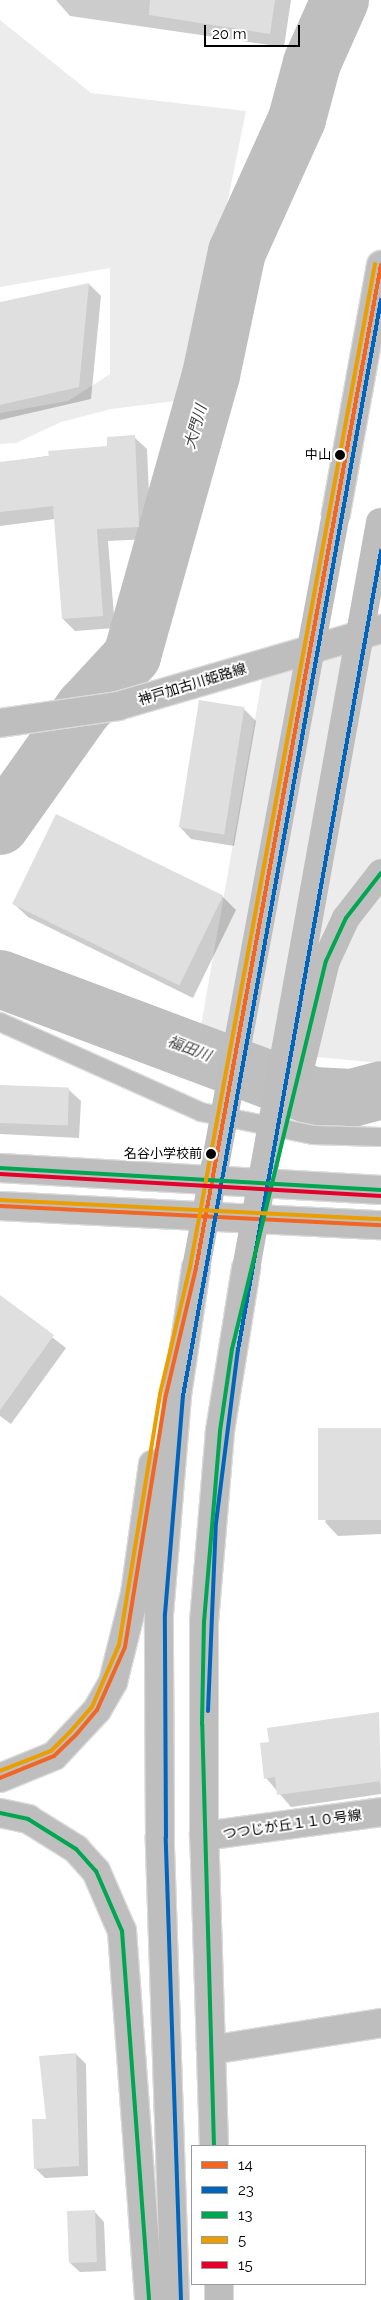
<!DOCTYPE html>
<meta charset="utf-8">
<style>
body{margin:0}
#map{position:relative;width:381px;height:2300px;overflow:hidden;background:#fff;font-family:Raleway,"Noto Sans JP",sans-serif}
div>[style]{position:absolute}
.green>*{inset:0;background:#ececec}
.shadow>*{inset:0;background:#0003}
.river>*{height:58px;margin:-29px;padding:0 29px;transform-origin:29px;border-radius:29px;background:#bfbfbf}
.building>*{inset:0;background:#dfdfdf;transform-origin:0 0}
.roads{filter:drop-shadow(1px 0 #dbdbdb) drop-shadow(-1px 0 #dbdbdb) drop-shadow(0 1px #dbdbdb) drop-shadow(0 -1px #dbdbdb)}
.service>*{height:18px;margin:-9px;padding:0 9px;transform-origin:9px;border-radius:9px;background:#bebebe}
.minor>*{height:28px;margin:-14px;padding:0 14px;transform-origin:14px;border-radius:14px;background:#bebebe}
.tertiary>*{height:28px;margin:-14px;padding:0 14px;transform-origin:14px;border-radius:14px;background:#bebebe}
.primary>*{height:28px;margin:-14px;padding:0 14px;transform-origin:14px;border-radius:14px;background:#bebebe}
.tertiary-bridge>*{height:28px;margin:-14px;padding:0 14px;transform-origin:14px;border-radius:14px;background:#bebebe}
.bus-1>*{height:4px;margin:-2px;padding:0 2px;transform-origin:2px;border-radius:2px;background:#f26522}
.bus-2>*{height:4px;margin:-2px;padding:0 2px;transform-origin:2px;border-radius:2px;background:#0065bd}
.bus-3>*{height:4px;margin:-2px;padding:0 2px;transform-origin:2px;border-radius:2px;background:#00a651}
.bus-4>*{height:4px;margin:-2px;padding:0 2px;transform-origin:2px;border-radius:2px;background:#eb9e00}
.bus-5>*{height:4px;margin:-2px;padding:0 2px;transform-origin:2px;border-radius:2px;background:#e4002b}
.dots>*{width:14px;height:14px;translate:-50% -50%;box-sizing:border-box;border:2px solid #fff;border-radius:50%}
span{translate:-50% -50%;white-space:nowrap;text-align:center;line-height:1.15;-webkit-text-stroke:4px #fff;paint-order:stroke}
.bus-label{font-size:13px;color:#000}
.right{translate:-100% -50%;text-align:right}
.street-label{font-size:14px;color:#000}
.water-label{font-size:15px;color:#444;font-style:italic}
.legend{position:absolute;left:191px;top:2145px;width:175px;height:140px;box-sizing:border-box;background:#fff;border:1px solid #999;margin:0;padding:6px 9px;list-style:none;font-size:15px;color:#000}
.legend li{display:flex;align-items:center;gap:10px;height:25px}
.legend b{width:25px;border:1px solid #999}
.scale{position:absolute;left:204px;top:25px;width:96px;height:22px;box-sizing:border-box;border:2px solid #000;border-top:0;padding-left:6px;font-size:15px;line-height:18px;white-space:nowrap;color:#000;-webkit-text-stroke:4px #fff;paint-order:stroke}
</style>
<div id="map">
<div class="green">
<i style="clip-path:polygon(0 20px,91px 93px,246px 111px,214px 268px,176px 401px,111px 409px,61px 422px,16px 443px,0 444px,0 413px,68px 401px,110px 374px,110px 268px,0 287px)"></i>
<i style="clip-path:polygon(381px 644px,381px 1063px,262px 1052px,199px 1037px,262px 679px)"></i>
</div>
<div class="shadow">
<i style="clip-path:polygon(56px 0,291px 0,284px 47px,70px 16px)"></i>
<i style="clip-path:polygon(89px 284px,101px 296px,91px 399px,0 420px,0 304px)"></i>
<i style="clip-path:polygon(134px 437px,147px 449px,151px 539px,108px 541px,115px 628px,75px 631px,63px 619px,55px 519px,0 526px,0 463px,108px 447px)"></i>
<i style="clip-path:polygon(243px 708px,256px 721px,234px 846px,191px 839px,179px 826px)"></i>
<i style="clip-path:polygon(222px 896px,236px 910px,193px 998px,28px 917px,14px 904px)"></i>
<i style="clip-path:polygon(0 1086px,68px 1089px,81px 1101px,79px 1138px,0 1134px)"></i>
<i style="clip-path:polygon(0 1297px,66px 1348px,11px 1424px,0 1416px)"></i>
<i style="clip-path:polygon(381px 1429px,381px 1534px,338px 1536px,325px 1522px)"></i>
<i style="clip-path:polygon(378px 1713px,381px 1794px,291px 1807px,266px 1778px)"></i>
<i style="clip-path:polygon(76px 2054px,86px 2064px,88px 2176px,45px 2178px,35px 2168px,47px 2120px)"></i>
<i style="clip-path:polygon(95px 2212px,104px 2222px,106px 2271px,80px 2272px,70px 2263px)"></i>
</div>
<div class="river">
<i style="left:0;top:826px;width:145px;rotate:-54.6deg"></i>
<i style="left:84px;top:708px;width:71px;rotate:-47.3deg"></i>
<i style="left:132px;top:656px;width:292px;rotate:-74.3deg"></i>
<i style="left:211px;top:375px;width:126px;rotate:-78.1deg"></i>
<i style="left:237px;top:252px;width:146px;rotate:-65.7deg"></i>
<i style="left:297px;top:119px;width:58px;rotate:-75deg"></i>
<i style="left:312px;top:63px;width:69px;rotate:-66deg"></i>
<i style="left:0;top:979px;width:334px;rotate:20.5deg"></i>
<i style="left:313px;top:1096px;width:39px;rotate:3deg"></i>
<i style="left:352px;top:1098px;width:30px;rotate:-15deg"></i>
</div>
<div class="building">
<i style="clip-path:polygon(150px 0,275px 0,270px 34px,149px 15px)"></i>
<i style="clip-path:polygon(89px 283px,79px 387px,0 405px,0 302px)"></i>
<i style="clip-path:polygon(135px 435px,139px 527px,97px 529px,103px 616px,62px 619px,53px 506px,0 512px,0 462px,49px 456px,48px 451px,107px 446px,107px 437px)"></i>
<i style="left:199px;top:700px;width:46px;height:129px;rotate:9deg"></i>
<i style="left:56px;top:814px;width:186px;height:100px;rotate:26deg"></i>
<i style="left:0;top:1085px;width:69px;height:38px;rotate:2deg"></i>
<i style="clip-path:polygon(0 1295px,54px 1335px,0 1410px)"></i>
<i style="left:381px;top:1428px;width:92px;height:63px;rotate:90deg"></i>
<i style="clip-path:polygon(379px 1712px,381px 1781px,277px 1795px,275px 1777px,264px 1779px,260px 1743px,269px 1742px,267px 1728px)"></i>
<i style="clip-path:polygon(76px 2053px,79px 2166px,34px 2169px,32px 2119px,46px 2119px,39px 2056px)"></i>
<i style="left:95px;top:2210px;width:52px;height:28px;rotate:88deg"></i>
</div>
<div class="roads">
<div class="service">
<i style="left:0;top:1022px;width:220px;rotate:24.1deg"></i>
<i style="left:201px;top:1112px;width:114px;rotate:11.6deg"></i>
<i style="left:313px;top:1135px;width:68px;rotate:1.7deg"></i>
</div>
<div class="minor">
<i style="left:204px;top:1836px;width:179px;rotate:-7.7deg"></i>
<i style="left:211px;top:2050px;width:172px;rotate:-9deg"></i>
</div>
<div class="tertiary">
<i style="left:336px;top:513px;width:252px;rotate:-79.7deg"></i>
<i style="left:0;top:1778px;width:58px;rotate:-22.2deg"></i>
<i style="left:54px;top:1756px;width:63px;rotate:-46.9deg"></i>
<i style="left:97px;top:1710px;width:32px;rotate:-60deg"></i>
<i style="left:113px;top:1682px;width:91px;rotate:-76deg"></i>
<i style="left:135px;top:1594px;width:131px;rotate:-82.1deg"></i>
<i style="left:0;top:1813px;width:29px;rotate:12deg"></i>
<i style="left:28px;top:1819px;width:57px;rotate:32deg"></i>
<i style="left:76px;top:1849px;width:30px;rotate:48deg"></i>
<i style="left:96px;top:1871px;width:65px;rotate:66.6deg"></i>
<i style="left:122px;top:1931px;width:370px;rotate:85.8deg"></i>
<i style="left:214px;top:2146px;width:310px;rotate:-91.8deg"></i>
<i style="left:204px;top:1836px;width:214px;rotate:-90deg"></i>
<i style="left:204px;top:1622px;width:192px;rotate:-85.2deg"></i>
<i style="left:220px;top:1431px;width:164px;rotate:-80.9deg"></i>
<i style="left:219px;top:2284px;width:16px;rotate:90deg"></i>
<i style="left:175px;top:2300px;width:463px;rotate:-91.9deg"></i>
<i style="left:160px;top:1837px;width:223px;rotate:-90.3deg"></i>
<i style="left:159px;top:1614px;width:220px;rotate:-85.3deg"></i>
<i style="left:177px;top:1395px;width:128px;rotate:-81.5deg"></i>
</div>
<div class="primary">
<i style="left:0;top:723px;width:119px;rotate:-8.2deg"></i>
<i style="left:118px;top:706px;width:274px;rotate:-16.3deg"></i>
<i style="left:0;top:1168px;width:382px;rotate:3.3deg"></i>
<i style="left:0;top:1206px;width:381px;rotate:2.9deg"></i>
</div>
</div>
<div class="tertiary-bridge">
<i style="left:300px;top:1069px;width:111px;rotate:-76.5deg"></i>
<i style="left:326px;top:961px;width:47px;rotate:-65.1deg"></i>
<i style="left:346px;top:918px;width:57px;rotate:-52.1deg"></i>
<i style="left:196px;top:1268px;width:768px;rotate:-79.49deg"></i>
<i style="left:246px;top:1269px;width:759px;rotate:-79.83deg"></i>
</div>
<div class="bus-1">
<i style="left:0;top:1206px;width:381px;rotate:2.9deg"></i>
<i style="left:0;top:1778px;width:58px;rotate:-22.2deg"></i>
<i style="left:54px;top:1756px;width:29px;rotate:-44deg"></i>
<i style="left:75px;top:1736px;width:34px;rotate:-50deg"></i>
<i style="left:97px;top:1710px;width:69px;rotate:-66deg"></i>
<i style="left:125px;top:1647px;width:255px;rotate:-80.8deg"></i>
<i style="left:166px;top:1395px;width:130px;rotate:-76.7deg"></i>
<i style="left:196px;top:1268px;width:1020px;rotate:-79.55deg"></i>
</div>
<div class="bus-2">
<i style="left:208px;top:1711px;width:188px;rotate:-87.6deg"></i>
<i style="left:216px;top:1523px;width:174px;rotate:-82.8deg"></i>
<i style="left:238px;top:1350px;width:812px;rotate:-79.85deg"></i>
<i style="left:181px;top:2300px;width:463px;rotate:-91.9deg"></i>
<i style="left:166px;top:1837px;width:223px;rotate:-90.3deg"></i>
<i style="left:165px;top:1614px;width:219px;rotate:-85.3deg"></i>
<i style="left:183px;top:1396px;width:1114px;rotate:-79.76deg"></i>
</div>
<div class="bus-3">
<i style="left:0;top:1168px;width:382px;rotate:3.3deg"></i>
<i style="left:0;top:1813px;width:29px;rotate:12deg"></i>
<i style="left:28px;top:1819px;width:57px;rotate:32deg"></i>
<i style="left:76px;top:1849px;width:30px;rotate:48deg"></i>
<i style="left:96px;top:1871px;width:65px;rotate:66.6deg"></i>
<i style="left:122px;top:1931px;width:370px;rotate:85.8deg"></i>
<i style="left:214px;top:2146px;width:422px;rotate:-91.6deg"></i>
<i style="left:202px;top:1724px;width:102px;rotate:-88.9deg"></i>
<i style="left:204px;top:1622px;width:192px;rotate:-85.2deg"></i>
<i style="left:220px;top:1431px;width:83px;rotate:-81.7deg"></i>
<i style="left:232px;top:1349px;width:399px;rotate:-76.4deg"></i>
<i style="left:326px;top:961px;width:47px;rotate:-65.1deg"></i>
<i style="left:346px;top:918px;width:57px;rotate:-52.1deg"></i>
</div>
<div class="bus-4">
<i style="left:0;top:1200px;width:381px;rotate:2.9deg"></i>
<i style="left:0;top:1771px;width:55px;rotate:-21.4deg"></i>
<i style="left:51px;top:1751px;width:27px;rotate:-45deg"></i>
<i style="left:70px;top:1732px;width:33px;rotate:-49deg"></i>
<i style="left:92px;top:1707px;width:68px;rotate:-66.5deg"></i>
<i style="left:119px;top:1645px;width:254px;rotate:-80.7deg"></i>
<i style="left:160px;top:1394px;width:130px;rotate:-76.7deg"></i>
<i style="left:190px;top:1267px;width:1020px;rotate:-79.55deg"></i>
</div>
<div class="bus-5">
<i style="left:0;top:1174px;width:382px;rotate:3.3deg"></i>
</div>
<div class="dots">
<i style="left:340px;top:455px;background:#000"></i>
<i style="left:211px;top:1154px;background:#000"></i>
</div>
<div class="bus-label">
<span class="right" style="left:331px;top:455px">中山</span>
<span class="right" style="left:202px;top:1154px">名谷小学校前</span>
</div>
<div class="street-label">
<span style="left:192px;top:684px;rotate:-17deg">神戸加古川姫路線</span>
<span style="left:292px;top:1824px;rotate:-8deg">つつじが丘１１０号線</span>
</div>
<div class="water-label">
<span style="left:196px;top:427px;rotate:-74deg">大門川</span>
<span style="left:189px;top:1049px;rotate:21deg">福田川</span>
</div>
<ul class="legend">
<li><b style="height:6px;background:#f26522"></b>14</li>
<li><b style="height:6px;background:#0065bd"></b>23</li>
<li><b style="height:6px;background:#00a651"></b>13</li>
<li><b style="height:6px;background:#eb9e00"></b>5</li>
<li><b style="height:6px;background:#e4002b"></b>15</li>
</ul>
<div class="scale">20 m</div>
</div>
